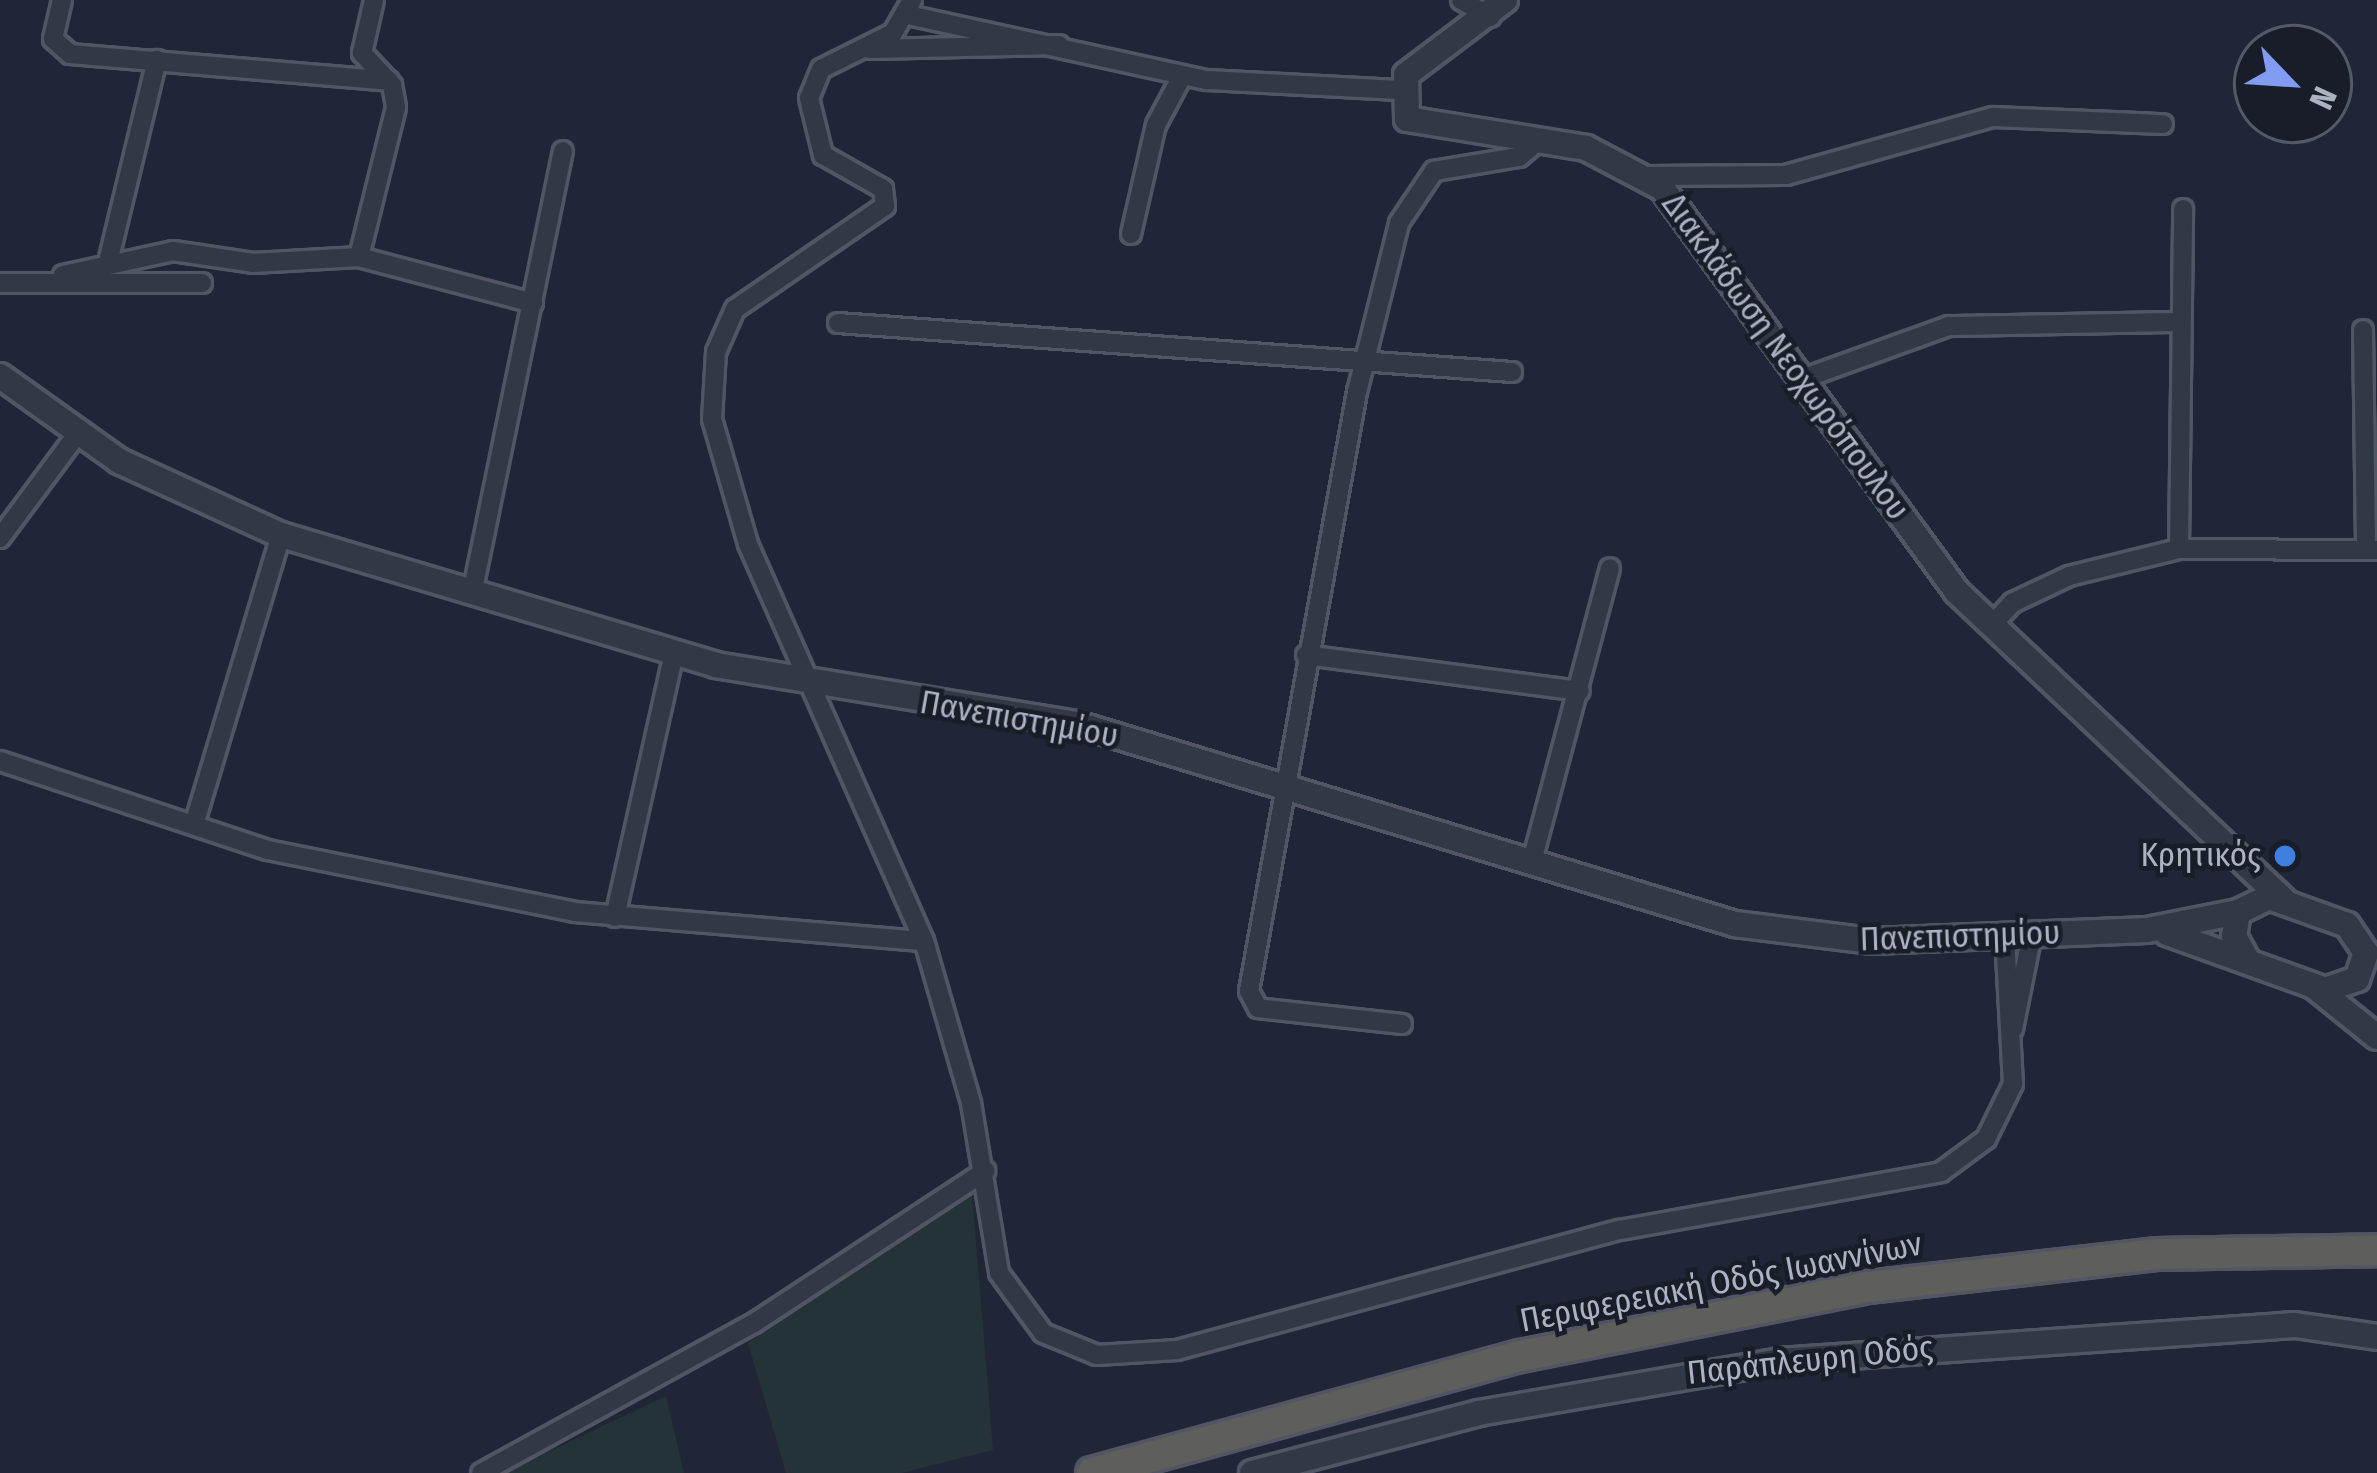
<!DOCTYPE html>
<meta charset="utf-8">
<style>
body{margin:0}
#map{position:relative;width:2377px;height:1473px;overflow:hidden;background:#202635;font-family:"Fira Sans Condensed",sans-serif}
div>[style]{position:absolute}
.green>*{inset:0;background:#233337}
.roads{filter:drop-shadow(3px 0 #515564) drop-shadow(-3px 0 #515564) drop-shadow(0 3px #515564) drop-shadow(0 -3px #515564)}
.minor>*{height:18px;margin:-9px;padding:0 9px;transform-origin:9px;border-radius:9px;background:#333846}
.tertiary>*{height:24px;margin:-12px;padding:0 12px;transform-origin:12px;border-radius:12px;background:#333846}
.trunk>*{height:30px;margin:-15px;padding:0 15px;transform-origin:15px;border-radius:15px;background:#5e5e5b}
.dots>*{width:33px;height:33px;translate:-50% -50%;box-sizing:border-box;border:6px solid #191d2a;border-radius:50%}
span{translate:-50% -50%;white-space:nowrap;text-align:center;line-height:1.15;-webkit-text-stroke:9px #191d2a;paint-order:stroke}
.street-label{font-size:33px;color:#adb2c3}
.poi-label{font-size:33px;color:#adb2c3}
.right{translate:-100% -50%;text-align:right}
.north{position:absolute;left:2233px;top:24px;width:120px;height:120px;box-sizing:border-box;background:#191d2a;border:3px solid #545967;border-radius:50%;rotate:115deg;font-size:33px;font-weight:700;line-height:48px;text-align:center;color:#adb2c3}
.north::after{content:'';display:block;margin:auto;width:42px;height:54px;background:#829cf3;clip-path:polygon(50% 0,100% 100%,50% 72%,0 100%)}
</style>
<div id="map">
<div class="green">
<i style="clip-path:polygon(972px 1192px,993px 1450px,902px 1473px,786px 1473px,748px 1343px)"></i>
<i style="clip-path:polygon(666px 1396px,684px 1473px,503px 1473px)"></i>
</div>
<div class="roads">
<div class="minor">
<i style="left:62px;top:0;width:40px;rotate:103deg"></i>
<i style="left:53px;top:39px;width:23px;rotate:41deg"></i>
<i style="left:70px;top:54px;width:320px;rotate:4.8deg"></i>
<i style="left:912px;top:0;width:38px;rotate:120deg"></i>
<i style="left:893px;top:33px;width:80px;rotate:153.4deg"></i>
<i style="left:821px;top:69px;width:31px;rotate:112deg"></i>
<i style="left:809px;top:98px;width:59px;rotate:76.2deg"></i>
<i style="left:823px;top:155px;width:69px;rotate:29.5deg"></i>
<i style="left:883px;top:189px;width:17px;rotate:83deg"></i>
<i style="left:885px;top:206px;width:182px;rotate:145.5deg"></i>
<i style="left:735px;top:309px;width:47px;rotate:113.8deg"></i>
<i style="left:716px;top:352px;width:67px;rotate:93.4deg"></i>
<i style="left:712px;top:419px;width:130px;rotate:73.9deg"></i>
<i style="left:748px;top:544px;width:434px;rotate:66.1deg"></i>
<i style="left:924px;top:941px;width:169px;rotate:73.8deg"></i>
<i style="left:971px;top:1103px;width:172px;rotate:80.6deg"></i>
<i style="left:999px;top:1273px;width:74px;rotate:53.7deg"></i>
<i style="left:1043px;top:1333px;width:58px;rotate:22.2deg"></i>
<i style="left:1097px;top:1355px;width:80px;rotate:-3.6deg"></i>
<i style="left:1177px;top:1350px;width:459px;rotate:-15.2deg"></i>
<i style="left:1620px;top:1230px;width:326px;rotate:-10.2deg"></i>
<i style="left:1941px;top:1172px;width:56px;rotate:-36.3deg"></i>
<i style="left:1986px;top:1139px;width:61px;rotate:-63.9deg"></i>
<i style="left:2013px;top:1084px;width:149px;rotate:-93.1deg"></i>
<i style="left:1461px;top:0;width:34px;rotate:30deg"></i>
<i style="left:908px;top:15px;width:306px;rotate:12.3deg"></i>
<i style="left:1207px;top:80px;width:192px;rotate:3deg"></i>
<i style="left:870px;top:49px;width:189px;rotate:-1.2deg"></i>
<i style="left:1648px;top:176px;width:138px;rotate:-0.4deg"></i>
<i style="left:1786px;top:175px;width:215px;rotate:-15.7deg"></i>
<i style="left:1993px;top:117px;width:170px;rotate:2.4deg"></i>
<i style="left:1131px;top:234px;width:112px;rotate:-77.1deg"></i>
<i style="left:1156px;top:125px;width:55px;rotate:-62deg"></i>
<i style="left:359px;top:257px;width:154px;rotate:-76.1deg"></i>
<i style="left:396px;top:107px;width:22px;rotate:-100deg"></i>
<i style="left:392px;top:85px;width:44px;rotate:-133.2deg"></i>
<i style="left:362px;top:53px;width:54px;rotate:-77.2deg"></i>
<i style="left:109px;top:258px;width:204px;rotate:-76.4deg"></i>
<i style="left:63px;top:275px;width:113px;rotate:-12.3deg"></i>
<i style="left:173px;top:251px;width:81px;rotate:8.5deg"></i>
<i style="left:253px;top:263px;width:106px;rotate:-3.2deg"></i>
<i style="left:359px;top:257px;width:180px;rotate:14.8deg"></i>
<i style="left:0;top:283px;width:202px"></i>
<i style="left:838px;top:323px;width:676px;rotate:4.16deg"></i>
<i style="left:2363px;top:330px;width:220px;rotate:89.2deg"></i>
<i style="left:1805px;top:378px;width:153px;rotate:-19.9deg"></i>
<i style="left:1949px;top:326px;width:229px;rotate:-1deg"></i>
<i style="left:0;top:538px;width:131px;rotate:-53.4deg"></i>
<i style="left:2179px;top:549px;width:198px;rotate:0.3deg"></i>
<i style="left:472px;top:594px;width:452px;rotate:-78.4deg"></i>
<i style="left:1990px;top:627px;width:33px;rotate:-47deg"></i>
<i style="left:2012px;top:603px;width:63px;rotate:-25.3deg"></i>
<i style="left:2069px;top:576px;width:113px;rotate:-13.8deg"></i>
<i style="left:2179px;top:549px;width:340px;rotate:-89.3deg"></i>
<i style="left:1306px;top:655px;width:276px;rotate:7.5deg"></i>
<i style="left:0;top:761px;width:282px;rotate:18.4deg"></i>
<i style="left:268px;top:850px;width:313px;rotate:11.4deg"></i>
<i style="left:575px;top:912px;width:350px;rotate:4.8deg"></i>
<i style="left:194px;top:825px;width:303px;rotate:-73.3deg"></i>
<i style="left:1531px;top:865px;width:307px;rotate:-75.1deg"></i>
<i style="left:615px;top:917px;width:270px;rotate:-77.4deg"></i>
<i style="left:1402px;top:1024px;width:145px;rotate:-173.7deg"></i>
<i style="left:1258px;top:1008px;width:19px;rotate:-118deg"></i>
<i style="left:1249px;top:991px;width:609px;rotate:-79.78deg"></i>
<i style="left:1357px;top:392px;width:174px;rotate:-76deg"></i>
<i style="left:1399px;top:223px;width:63px;rotate:-56.1deg"></i>
<i style="left:1434px;top:171px;width:86px;rotate:-9.4deg"></i>
<i style="left:1519px;top:157px;width:23px;rotate:-40deg"></i>
<i style="left:2013px;top:1029px;width:97px;rotate:-78.7deg"></i>
<i style="left:481px;top:1473px;width:311px;rotate:-28.8deg"></i>
<i style="left:754px;top:1323px;width:277px;rotate:-33.3deg"></i>
</div>
<div class="tertiary">
<i style="left:1505px;top:0;width:124px;rotate:142.9deg"></i>
<i style="left:1406px;top:75px;width:44px;rotate:88.7deg"></i>
<i style="left:1407px;top:119px;width:181px;rotate:9.2deg"></i>
<i style="left:1586px;top:148px;width:86px;rotate:27.8deg"></i>
<i style="left:1662px;top:188px;width:500px;rotate:53.86deg"></i>
<i style="left:1957px;top:592px;width:449px;rotate:43.3deg"></i>
<i style="left:0;top:376px;width:146px;rotate:35.5deg"></i>
<i style="left:119px;top:461px;width:178px;rotate:24.6deg"></i>
<i style="left:281px;top:535px;width:454px;rotate:16.6deg"></i>
<i style="left:716px;top:665px;width:366px;rotate:9.3deg"></i>
<i style="left:1077px;top:724px;width:688px;rotate:16.91deg"></i>
<i style="left:1735px;top:924px;width:138px;rotate:7.1deg"></i>
<i style="left:1872px;top:941px;width:275px;rotate:-2.3deg"></i>
<i style="left:2147px;top:930px;width:93px;rotate:-11.2deg"></i>
<i style="left:2167px;top:933px;width:168px;rotate:19.8deg"></i>
<i style="left:2325px;top:990px;width:34px;rotate:-19deg"></i>
<i style="left:2357px;top:979px;width:28px;rotate:-71deg"></i>
<i style="left:2366px;top:953px;width:34px;rotate:-124deg"></i>
<i style="left:2347px;top:925px;width:83px;rotate:-160.3deg"></i>
<i style="left:2269px;top:897px;width:34px;rotate:154deg"></i>
<i style="left:2238px;top:912px;width:24px;rotate:99deg"></i>
<i style="left:2234px;top:936px;width:26px;rotate:61deg"></i>
<i style="left:2316px;top:988px;width:78px;rotate:38.8deg"></i>
<i style="left:1252px;top:1473px;width:235px;rotate:-14.8deg"></i>
<i style="left:1479px;top:1413px;width:304px;rotate:-9.8deg"></i>
<i style="left:1779px;top:1361px;width:517px;rotate:-3.99deg"></i>
<i style="left:2295px;top:1325px;width:83px;rotate:8.3deg"></i>
</div>
<div class="trunk">
<i style="left:1092px;top:1473px;width:444px;rotate:-15.3deg"></i>
<i style="left:1520px;top:1356px;width:355px;rotate:-11.2deg"></i>
<i style="left:1868px;top:1287px;width:290px;rotate:-6.5deg"></i>
<i style="left:2156px;top:1254px;width:221px;rotate:-1deg"></i>
</div>
</div>
<div class="dots">
<i style="left:2285px;top:856px;background:#3f7fe0"></i>
</div>
<div class="street-label">
<span style="left:1785px;top:357px;rotate:54deg">Διακλάδωση Νεοχωρόπουλου</span>
<span style="left:1019px;top:720px;rotate:10deg">Πανεπιστημίου</span>
<span style="left:1960px;top:937px;rotate:-2deg">Πανεπιστημίου</span>
<span style="left:1721px;top:1283px;rotate:-11deg">Περιφερειακή Οδός Ιωαννίνων</span>
<span style="left:1810px;top:1361px;rotate:-6deg">Παράπλευρη Οδός</span>
</div>
<div class="poi-label">
<span class="right" style="left:2261px;top:856px">Κρητικός</span>
</div>
<div class="north">N</div>
</div>
